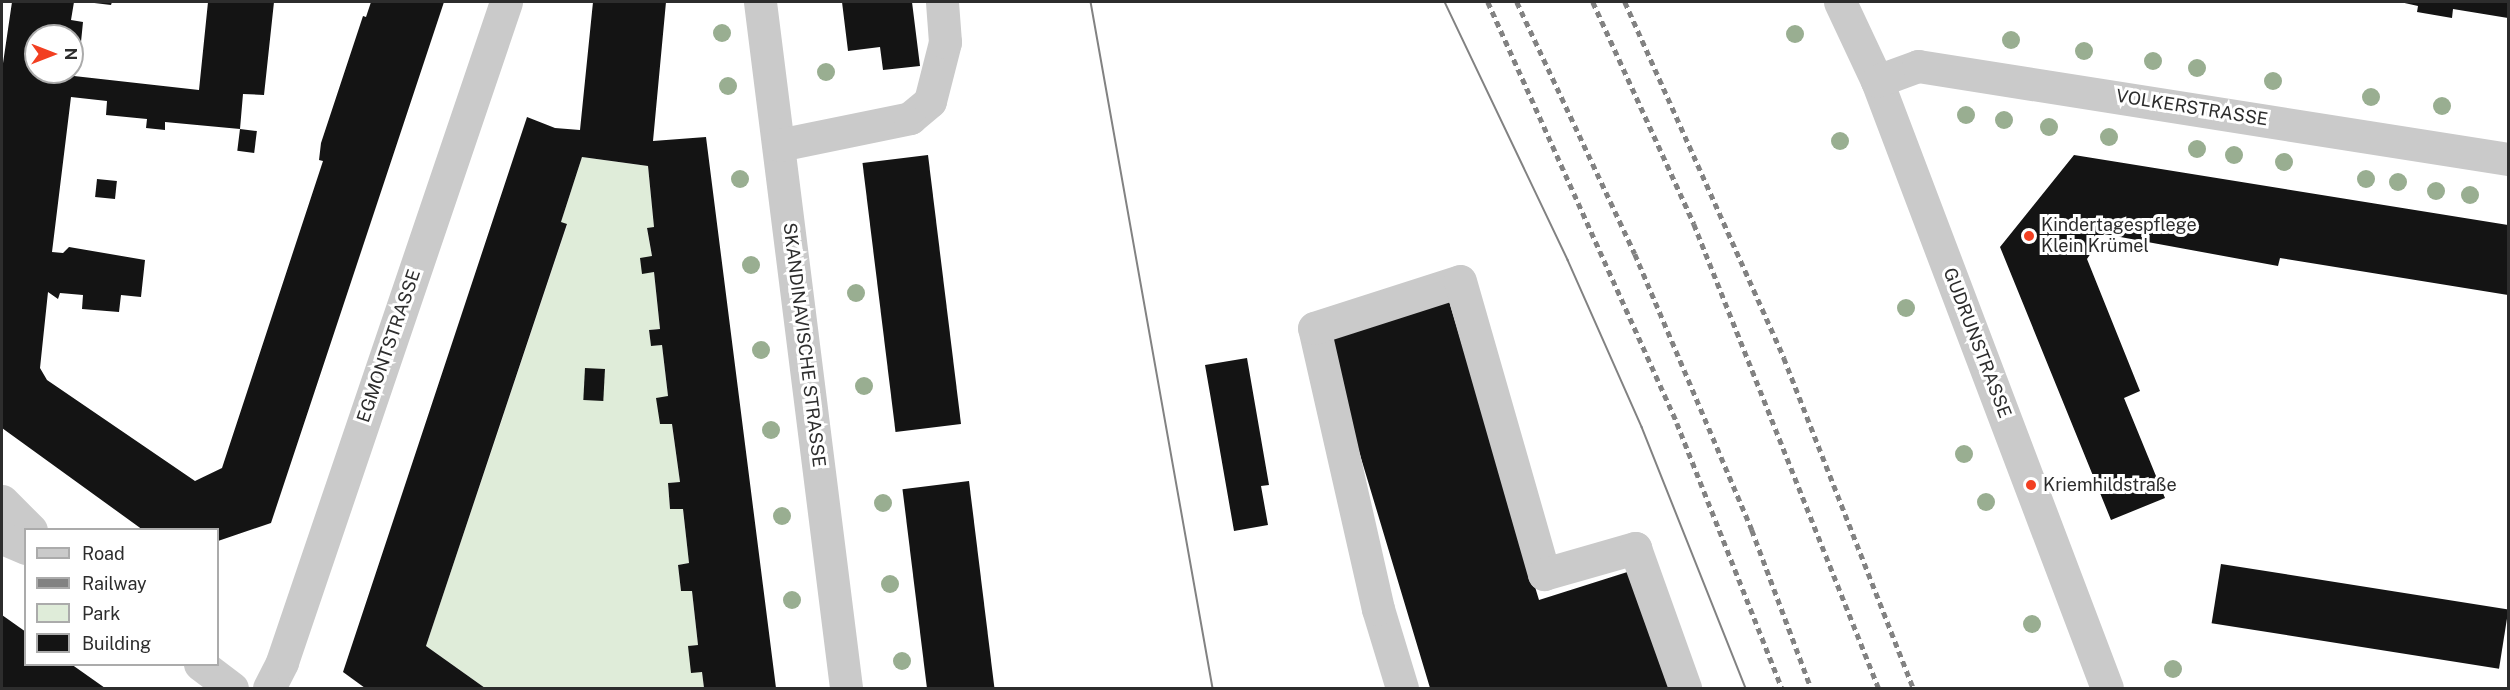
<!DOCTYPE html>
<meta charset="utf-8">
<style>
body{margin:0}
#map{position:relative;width:2510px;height:690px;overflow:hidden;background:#fff;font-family:"Public Sans",sans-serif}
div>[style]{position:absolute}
.green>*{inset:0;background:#dfecd9}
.building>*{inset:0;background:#141414;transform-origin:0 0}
.minor>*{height:33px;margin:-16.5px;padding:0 16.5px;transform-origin:16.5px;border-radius:16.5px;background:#cacaca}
.tram>*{height:1.5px;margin:-0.75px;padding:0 0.75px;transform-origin:0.75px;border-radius:0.75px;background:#828282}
.rail>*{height:4.5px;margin-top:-2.25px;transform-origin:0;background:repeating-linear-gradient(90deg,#828282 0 6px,transparent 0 10.5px)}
.trees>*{width:18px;height:18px;margin:-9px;border-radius:50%;background:#99ae91}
.dots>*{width:16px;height:16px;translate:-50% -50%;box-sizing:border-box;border:3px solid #fff;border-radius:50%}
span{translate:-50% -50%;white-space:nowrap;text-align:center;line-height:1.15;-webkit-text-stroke:6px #fff;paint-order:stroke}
.street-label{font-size:18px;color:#2d2d2d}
.poi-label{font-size:18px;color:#2d2d2d}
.left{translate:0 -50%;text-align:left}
.frame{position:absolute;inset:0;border:3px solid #2d2d2d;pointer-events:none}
.legend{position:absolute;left:24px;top:528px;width:195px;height:138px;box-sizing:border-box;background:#fff;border:2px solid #ababab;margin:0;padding:8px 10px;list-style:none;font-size:18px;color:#2d2d2d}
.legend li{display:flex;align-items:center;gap:12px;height:30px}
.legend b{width:30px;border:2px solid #ababab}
.north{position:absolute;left:24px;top:24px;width:60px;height:60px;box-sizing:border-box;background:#fff;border:2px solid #ababab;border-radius:50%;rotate:90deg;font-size:16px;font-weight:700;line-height:24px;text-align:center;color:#2d2d2d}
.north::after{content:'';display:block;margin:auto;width:21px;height:27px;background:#f23f21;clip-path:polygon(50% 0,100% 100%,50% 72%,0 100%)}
</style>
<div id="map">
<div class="green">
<i style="clip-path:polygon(582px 157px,648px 166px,654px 227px,647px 229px,652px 256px,642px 273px,654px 272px,660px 329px,649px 330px,651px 346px,662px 345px,668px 396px,660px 424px,672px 424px,680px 482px,668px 483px,670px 509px,683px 509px,689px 563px,678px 565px,681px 591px,692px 591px,698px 645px,688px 646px,702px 672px,704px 688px,485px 688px,426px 646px,567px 225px,561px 222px)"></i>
</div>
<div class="building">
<i style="clip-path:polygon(12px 2px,74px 2px,71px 20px,83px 22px,81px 42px,72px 41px,72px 36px,36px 36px,36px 72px,65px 72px,65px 75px,199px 90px,208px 2px,274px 2px,264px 95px,243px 94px,240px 129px,165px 122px,165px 130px,146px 128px,147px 119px,106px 115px,107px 101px,71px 97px,52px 252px,63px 253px,69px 247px,145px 260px,141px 297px,121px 295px,119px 312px,82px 309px,83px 295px,60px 293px,58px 299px,48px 292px,40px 368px,47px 380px,195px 481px,222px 468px,323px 161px,319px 160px,321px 143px,363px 16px,366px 17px,371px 2px,444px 2px,271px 523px,218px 541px,218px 530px,143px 530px,2px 428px,2px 70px)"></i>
<i style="clip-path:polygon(86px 2px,112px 2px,111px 5px)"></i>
<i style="clip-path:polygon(593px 2px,666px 2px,653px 141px,706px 137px,776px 688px,704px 688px,702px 672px,691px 673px,688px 646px,698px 645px,692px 591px,681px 591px,678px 565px,689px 563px,683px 509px,670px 509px,668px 483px,680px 482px,672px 424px,660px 424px,656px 398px,668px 396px,662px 345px,651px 346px,649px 330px,660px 329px,654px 272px,642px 274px,640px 258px,652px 256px,647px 228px,654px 227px,648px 166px,582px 157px,561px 222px,567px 224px,426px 646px,485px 688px,365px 688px,343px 672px,527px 117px,555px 128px,580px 130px)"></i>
<i style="clip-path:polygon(842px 2px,912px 2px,920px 66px,883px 70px,880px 47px,848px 51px)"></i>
<i style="clip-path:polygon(2400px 2px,2508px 2px,2508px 18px,2453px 9px,2452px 18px,2417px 12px,2418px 6px)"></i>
<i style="left:240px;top:129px;width:17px;height:22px;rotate:7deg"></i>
<i style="left:928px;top:155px;width:271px;height:66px;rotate:83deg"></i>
<i style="clip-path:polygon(2074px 155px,2508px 225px,2508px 295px,2280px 258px,2278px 266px,2104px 234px,2087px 259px,2140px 391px,2124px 398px,2165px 498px,2111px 520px,2000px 247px)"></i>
<i style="left:97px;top:179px;width:20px;height:18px;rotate:6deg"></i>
<i style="clip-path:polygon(1449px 301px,1539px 600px,1640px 568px,1676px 688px,1430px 688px,1325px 338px)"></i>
<i style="clip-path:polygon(1247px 358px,1269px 485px,1261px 486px,1268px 525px,1234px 531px,1205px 365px)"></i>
<i style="left:585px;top:368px;width:20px;height:32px;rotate:3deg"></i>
<i style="left:969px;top:481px;width:209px;height:67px;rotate:83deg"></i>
<i style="left:2221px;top:564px;width:291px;height:60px;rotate:9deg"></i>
<i style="clip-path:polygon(2px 615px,26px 632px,26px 664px,71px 664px,105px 688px,2px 688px)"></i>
</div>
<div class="minor">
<i style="left:760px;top:2px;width:691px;rotate:82.85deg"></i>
<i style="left:1840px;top:2px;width:87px;rotate:64.9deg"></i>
<i style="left:1877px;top:81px;width:649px;rotate:69.25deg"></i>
<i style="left:1877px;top:81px;width:44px;rotate:-20.1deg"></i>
<i style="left:1918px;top:66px;width:597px;rotate:8.96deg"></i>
<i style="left:779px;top:145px;width:134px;rotate:-11.6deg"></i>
<i style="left:910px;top:118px;width:26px;rotate:-40deg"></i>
<i style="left:930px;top:101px;width:61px;rotate:-75.7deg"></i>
<i style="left:945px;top:42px;width:40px;rotate:-94.3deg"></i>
<i style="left:2px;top:501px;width:41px;rotate:45deg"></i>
<i style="left:2px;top:538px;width:26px;rotate:23deg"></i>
<i style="left:200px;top:664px;width:40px;rotate:37deg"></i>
<i style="left:269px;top:688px;width:29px;rotate:-63deg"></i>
<i style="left:282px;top:662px;width:697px;rotate:-71.25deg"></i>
<i style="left:1402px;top:688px;width:83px;rotate:-106.9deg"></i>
<i style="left:1378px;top:609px;width:288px;rotate:-102.8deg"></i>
<i style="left:1314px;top:328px;width:153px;rotate:-17.8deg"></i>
<i style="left:1460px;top:281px;width:305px;rotate:74deg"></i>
<i style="left:1544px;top:574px;width:95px;rotate:-15.9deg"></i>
<i style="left:1635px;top:548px;width:149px;rotate:70.3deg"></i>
</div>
<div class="tram">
<i style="left:1091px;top:2px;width:697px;rotate:79.92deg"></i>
<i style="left:1445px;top:2px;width:286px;rotate:64.5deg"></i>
<i style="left:1568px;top:260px;width:183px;rotate:66.1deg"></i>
<i style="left:1642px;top:427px;width:281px;rotate:68.3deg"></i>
</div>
<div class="rail">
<i style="left:1488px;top:2px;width:461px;rotate:65.8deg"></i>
<i style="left:1677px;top:423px;width:285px;rotate:68.4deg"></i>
<i style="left:1517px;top:2px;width:278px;rotate:64.9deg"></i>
<i style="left:1635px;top:254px;width:300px;rotate:67deg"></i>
<i style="left:1752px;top:530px;width:169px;rotate:69.5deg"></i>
<i style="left:1593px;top:2px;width:244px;rotate:65.5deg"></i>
<i style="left:1694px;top:224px;width:500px;rotate:68.3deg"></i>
<i style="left:1625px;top:2px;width:390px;rotate:65.9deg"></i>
<i style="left:1784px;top:358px;width:354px;rotate:68.6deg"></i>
</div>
<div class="trees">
<i style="left:722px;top:33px"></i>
<i style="left:1795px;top:34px"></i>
<i style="left:2011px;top:40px"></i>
<i style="left:2084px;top:51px"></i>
<i style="left:2153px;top:61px"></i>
<i style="left:2197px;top:68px"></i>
<i style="left:826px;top:72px"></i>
<i style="left:2273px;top:81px"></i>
<i style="left:728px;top:86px"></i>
<i style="left:2371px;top:97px"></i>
<i style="left:2442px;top:106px"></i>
<i style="left:1966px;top:115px"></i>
<i style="left:2004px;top:120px"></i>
<i style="left:2049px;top:127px"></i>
<i style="left:2109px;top:137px"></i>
<i style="left:1840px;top:141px"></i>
<i style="left:2197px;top:149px"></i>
<i style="left:2234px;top:155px"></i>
<i style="left:2284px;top:162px"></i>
<i style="left:740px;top:179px"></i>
<i style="left:2366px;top:179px"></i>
<i style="left:2398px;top:182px"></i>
<i style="left:2436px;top:191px"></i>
<i style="left:2470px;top:195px"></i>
<i style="left:751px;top:265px"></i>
<i style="left:856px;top:293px"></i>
<i style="left:1906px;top:308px"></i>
<i style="left:761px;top:350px"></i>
<i style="left:864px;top:386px"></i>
<i style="left:771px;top:430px"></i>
<i style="left:1964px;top:454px"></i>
<i style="left:1986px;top:502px"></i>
<i style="left:883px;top:503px"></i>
<i style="left:782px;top:516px"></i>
<i style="left:890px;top:584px"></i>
<i style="left:792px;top:600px"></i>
<i style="left:2032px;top:624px"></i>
<i style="left:902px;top:661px"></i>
<i style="left:2173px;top:669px"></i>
</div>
<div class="dots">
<i style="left:2029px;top:236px;background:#f23f21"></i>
<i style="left:2031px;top:485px;background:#f23f21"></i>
</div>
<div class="street-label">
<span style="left:2192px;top:108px;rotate:9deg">VOLKERSTRASSE</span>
<span style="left:1977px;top:343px;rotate:69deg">GUDRUNSTRASSE</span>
<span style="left:804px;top:345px;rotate:83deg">SKANDINAVISCHE STRASSE</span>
<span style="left:389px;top:346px;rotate:-71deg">EGMONTSTRASSE</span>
</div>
<div class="poi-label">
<span class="left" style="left:2041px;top:236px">Kindertagespflege<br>Klein Krümel</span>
<span class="left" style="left:2043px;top:485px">Kriemhildstraße</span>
</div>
<div class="frame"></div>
<ul class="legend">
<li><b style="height:8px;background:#cacaca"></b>Road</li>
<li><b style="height:8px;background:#828282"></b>Railway</li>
<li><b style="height:16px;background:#dfecd9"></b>Park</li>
<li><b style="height:16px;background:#141414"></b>Building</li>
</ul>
<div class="north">N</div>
</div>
